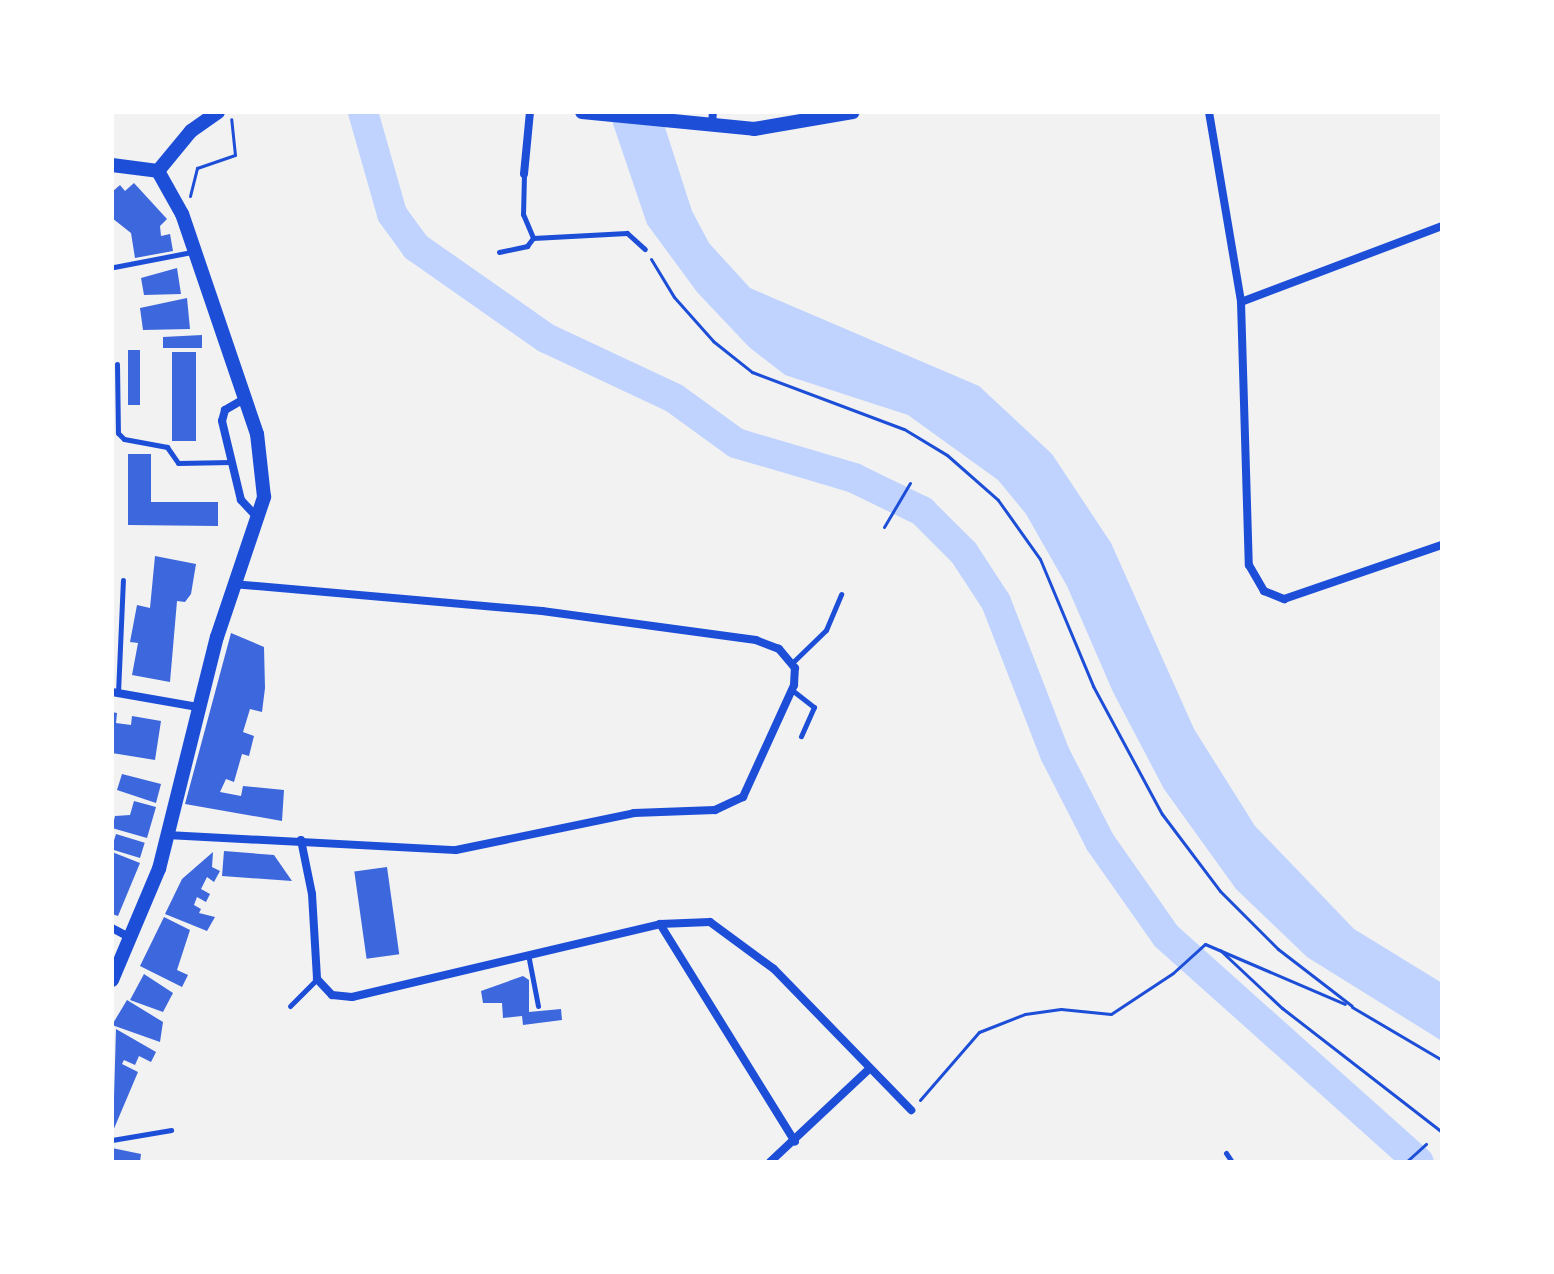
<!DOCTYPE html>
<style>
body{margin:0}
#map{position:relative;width:1554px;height:1274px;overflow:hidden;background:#f2f2f2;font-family:Montserrat,sans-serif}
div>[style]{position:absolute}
.water>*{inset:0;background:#bfd3fe}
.river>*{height:30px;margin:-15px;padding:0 15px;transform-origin:15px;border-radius:15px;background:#bfd3fe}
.building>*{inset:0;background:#3d67dc;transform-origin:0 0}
.path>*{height:3px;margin:-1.5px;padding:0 1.5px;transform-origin:1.5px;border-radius:1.5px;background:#1d4ed8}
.service>*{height:5px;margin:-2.5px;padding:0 2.5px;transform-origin:2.5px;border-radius:2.5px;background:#1d4ed8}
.minor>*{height:8px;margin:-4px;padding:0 4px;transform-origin:4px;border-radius:4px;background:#1d4ed8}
.secondary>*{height:14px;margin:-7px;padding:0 7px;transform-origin:7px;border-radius:7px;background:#1d4ed8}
span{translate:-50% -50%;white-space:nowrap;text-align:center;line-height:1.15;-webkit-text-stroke:6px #fff;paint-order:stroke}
.frame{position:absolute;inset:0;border:114px solid #fff;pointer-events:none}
</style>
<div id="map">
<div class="water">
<i style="clip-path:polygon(609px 112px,660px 112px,692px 211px,709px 243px,750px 288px,979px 386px,1052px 454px,1111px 543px,1194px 729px,1255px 826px,1354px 929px,1442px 983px,1442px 1041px,1307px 957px,1236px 889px,1164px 789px,1113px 692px,1067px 586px,1026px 514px,998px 480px,908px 415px,785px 375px,749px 347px,697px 292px,647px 224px)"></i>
</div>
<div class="river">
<i style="left:363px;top:112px;width:106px;rotate:74.1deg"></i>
<i style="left:392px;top:214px;width:41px;rotate:54deg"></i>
<i style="left:416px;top:247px;width:159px;rotate:35deg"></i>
<i style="left:546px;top:338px;width:141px;rotate:25.1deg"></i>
<i style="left:674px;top:398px;width:77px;rotate:36deg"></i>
<i style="left:736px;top:443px;width:123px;rotate:16.5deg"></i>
<i style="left:854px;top:478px;width:76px;rotate:25.9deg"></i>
<i style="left:922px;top:511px;width:59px;rotate:45deg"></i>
<i style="left:964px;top:553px;width:59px;rotate:56.9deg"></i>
<i style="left:996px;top:602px;width:163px;rotate:68.8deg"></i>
<i style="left:1055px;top:754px;width:99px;rotate:62.9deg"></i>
<i style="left:1100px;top:842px;width:115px;rotate:54.9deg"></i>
<i style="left:1166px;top:936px;width:339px;rotate:41.8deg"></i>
</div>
<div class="building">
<i style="clip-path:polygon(134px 183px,167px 219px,160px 226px,161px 236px,170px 234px,173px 251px,135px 258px,131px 233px,112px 218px,112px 192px,120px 185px,125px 191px)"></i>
<i style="clip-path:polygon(177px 268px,181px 294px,144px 295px,141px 278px)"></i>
<i style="clip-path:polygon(187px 298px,190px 329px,143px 330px,140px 308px)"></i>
<i style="clip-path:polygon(202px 335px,202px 348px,163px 348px,163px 337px)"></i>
<i style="left:128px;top:350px;width:12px;height:55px"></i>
<i style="left:172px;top:352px;width:24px;height:89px"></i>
<i style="clip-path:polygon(128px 454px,151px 454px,151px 502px,218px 502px,218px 526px,128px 525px)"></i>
<i style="clip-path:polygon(155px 556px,196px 564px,191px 594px,185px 602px,177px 601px,170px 682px,132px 675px,138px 643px,130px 642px,137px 605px,150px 608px)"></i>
<i style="clip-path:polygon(231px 633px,264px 647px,265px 688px,262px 712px,250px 709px,243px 732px,254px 736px,249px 756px,242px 754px,234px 782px,226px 779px,220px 792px,241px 796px,243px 786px,284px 790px,282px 821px,185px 804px)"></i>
<i style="clip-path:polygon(112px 712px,117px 713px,116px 723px,131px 725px,132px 716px,161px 721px,155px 760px,112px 753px)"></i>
<i style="clip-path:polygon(122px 774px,161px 784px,156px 803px,117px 790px)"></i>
<i style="clip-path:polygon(134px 801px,156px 807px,147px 838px,112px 828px,115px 816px,130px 815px)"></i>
<i style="left:116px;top:834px;width:30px;height:16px;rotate:17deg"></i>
<i style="clip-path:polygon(224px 851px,274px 855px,292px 881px,222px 876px)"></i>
<i style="clip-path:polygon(112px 852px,140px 863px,118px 916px,112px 914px)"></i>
<i style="clip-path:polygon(213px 852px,212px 867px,220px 871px,214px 882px,207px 877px,201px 889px,210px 894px,206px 902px,197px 897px,194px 905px,201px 909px,199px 913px,215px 917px,207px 931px,165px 914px,182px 879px)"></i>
<i style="left:387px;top:867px;width:88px;height:33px;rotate:82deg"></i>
<i style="clip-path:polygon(164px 917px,190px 930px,177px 970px,188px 975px,182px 987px,140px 966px)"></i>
<i style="clip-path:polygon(144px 974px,173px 993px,163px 1012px,130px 1000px)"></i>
<i style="clip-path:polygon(523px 976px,529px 980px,529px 1012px,561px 1009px,562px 1020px,523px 1025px,522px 1016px,503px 1018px,502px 1003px,483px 1003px,481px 991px)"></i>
<i style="clip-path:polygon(127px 1000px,163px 1022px,160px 1042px,112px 1025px)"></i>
<i style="clip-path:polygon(116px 1029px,156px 1052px,151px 1062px,139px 1056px,135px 1065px,124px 1060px,122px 1064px,138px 1072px,113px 1131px)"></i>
<i style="clip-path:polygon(112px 1148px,141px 1154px,140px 1162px,112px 1162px)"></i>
</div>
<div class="path">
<i style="left:190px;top:196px;width:29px;rotate:-76deg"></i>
<i style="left:197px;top:168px;width:40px;rotate:-18.9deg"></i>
<i style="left:235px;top:155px;width:36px;rotate:-96deg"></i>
<i style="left:651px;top:259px;width:44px;rotate:58.8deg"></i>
<i style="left:674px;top:297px;width:59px;rotate:48.4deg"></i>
<i style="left:713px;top:341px;width:50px;rotate:38.5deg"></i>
<i style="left:752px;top:372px;width:162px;rotate:20.6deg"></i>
<i style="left:904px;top:429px;width:50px;rotate:31.2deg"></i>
<i style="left:947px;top:455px;width:68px;rotate:41.4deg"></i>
<i style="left:998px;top:500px;width:72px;rotate:54.6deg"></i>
<i style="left:1040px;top:559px;width:138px;rotate:67.3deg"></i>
<i style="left:1093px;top:686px;width:145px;rotate:61.7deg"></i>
<i style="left:1162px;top:814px;width:96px;rotate:53deg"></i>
<i style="left:1220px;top:891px;width:82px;rotate:45deg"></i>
<i style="left:1278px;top:949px;width:93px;rotate:37.6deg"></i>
<i style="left:884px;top:527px;width:51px;rotate:-59.4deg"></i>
<i style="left:1220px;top:950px;width:85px;rotate:43.1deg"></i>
<i style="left:1282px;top:1008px;width:202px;rotate:37.8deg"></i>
<i style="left:1352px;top:1007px;width:104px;rotate:30.5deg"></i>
<i style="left:920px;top:1100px;width:90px;rotate:-49.1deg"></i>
<i style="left:979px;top:1032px;width:49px;rotate:-21.4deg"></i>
<i style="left:1025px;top:1014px;width:36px;rotate:-8deg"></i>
<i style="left:1061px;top:1009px;width:50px;rotate:5.7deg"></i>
<i style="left:1111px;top:1014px;width:74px;rotate:-33.5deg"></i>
<i style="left:1173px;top:973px;width:43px;rotate:-42.2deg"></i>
<i style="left:1205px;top:944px;width:152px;rotate:23.2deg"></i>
<i style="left:1406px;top:1162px;width:27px;rotate:-42deg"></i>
</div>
<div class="service">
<i style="left:524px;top:174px;width:40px;rotate:91.4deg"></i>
<i style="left:523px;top:214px;width:26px;rotate:67deg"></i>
<i style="left:533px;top:238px;width:94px;rotate:-3deg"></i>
<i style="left:627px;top:233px;width:24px;rotate:42deg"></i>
<i style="left:499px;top:252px;width:29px;rotate:-12deg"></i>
<i style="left:527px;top:246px;width:10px;rotate:-53deg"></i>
<i style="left:114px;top:267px;width:79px;rotate:-10.9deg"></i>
<i style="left:117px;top:364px;width:69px;rotate:89.2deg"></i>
<i style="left:118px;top:433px;width:8px;rotate:45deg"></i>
<i style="left:124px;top:439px;width:44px;rotate:10.5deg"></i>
<i style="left:167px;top:447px;width:19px;rotate:55deg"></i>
<i style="left:178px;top:463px;width:53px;rotate:-1.1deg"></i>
<i style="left:792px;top:663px;width:47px;rotate:-44.1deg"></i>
<i style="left:826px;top:630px;width:39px;rotate:-67deg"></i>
<i style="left:792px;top:690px;width:28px;rotate:38deg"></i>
<i style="left:814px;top:707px;width:32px;rotate:114deg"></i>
<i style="left:118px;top:693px;width:113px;rotate:-87.5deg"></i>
<i style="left:528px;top:954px;width:53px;rotate:79.1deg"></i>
<i style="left:290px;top:1006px;width:38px;rotate:-45deg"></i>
<i style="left:112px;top:1140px;width:60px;rotate:-9.6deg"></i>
<i style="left:1226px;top:1153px;width:11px;rotate:56deg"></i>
</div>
<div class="minor">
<i style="left:1209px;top:112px;width:193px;rotate:80.4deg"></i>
<i style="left:1241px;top:302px;width:263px;rotate:88.3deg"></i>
<i style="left:1249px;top:565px;width:30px;rotate:60deg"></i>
<i style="left:1264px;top:591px;width:22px;rotate:22deg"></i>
<i style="left:1284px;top:599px;width:167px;rotate:-18.9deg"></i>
<i style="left:712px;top:125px;width:13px;rotate:-86deg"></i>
<i style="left:524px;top:174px;width:62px;rotate:-84.5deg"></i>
<i style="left:1241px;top:302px;width:215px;rotate:-20.7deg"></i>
<i style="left:244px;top:399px;width:22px;rotate:150deg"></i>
<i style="left:225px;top:410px;width:11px;rotate:105deg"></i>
<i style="left:222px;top:421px;width:81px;rotate:76.5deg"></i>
<i style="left:241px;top:500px;width:26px;rotate:47deg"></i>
<i style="left:112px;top:692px;width:87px;rotate:9.9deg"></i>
<i style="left:167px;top:835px;width:289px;rotate:3deg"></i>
<i style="left:456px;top:850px;width:182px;rotate:-11.7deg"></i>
<i style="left:634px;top:813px;width:81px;rotate:-2.1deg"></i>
<i style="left:715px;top:810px;width:31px;rotate:-25deg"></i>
<i style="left:743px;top:797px;width:123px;rotate:-65.5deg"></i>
<i style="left:794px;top:685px;width:17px;rotate:-87deg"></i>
<i style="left:795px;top:668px;width:25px;rotate:-130deg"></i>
<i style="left:779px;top:649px;width:25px;rotate:-159deg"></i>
<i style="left:756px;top:640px;width:216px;rotate:-172.3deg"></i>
<i style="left:542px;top:611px;width:308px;rotate:-175deg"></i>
<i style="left:301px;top:840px;width:55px;rotate:78.5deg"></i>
<i style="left:312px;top:894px;width:85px;rotate:86.6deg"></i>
<i style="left:317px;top:979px;width:22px;rotate:47deg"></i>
<i style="left:332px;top:995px;width:20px;rotate:6deg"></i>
<i style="left:352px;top:997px;width:317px;rotate:-13.3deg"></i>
<i style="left:660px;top:924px;width:50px;rotate:-2.3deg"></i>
<i style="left:710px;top:922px;width:79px;rotate:36.3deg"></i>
<i style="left:774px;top:969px;width:197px;rotate:45.8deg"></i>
<i style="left:660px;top:924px;width:256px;rotate:58.2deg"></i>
<i style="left:112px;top:928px;width:21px;rotate:28deg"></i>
<i style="left:770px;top:1162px;width:137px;rotate:-43.2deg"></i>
</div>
<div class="secondary">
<i style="left:582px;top:112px;width:173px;rotate:5.6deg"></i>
<i style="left:754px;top:129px;width:100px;rotate:-9.7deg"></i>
<i style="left:112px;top:165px;width:46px;rotate:7.4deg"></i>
<i style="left:158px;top:171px;width:52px;rotate:-50.5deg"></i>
<i style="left:191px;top:131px;width:33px;rotate:-35deg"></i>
<i style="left:112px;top:980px;width:121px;rotate:-67.1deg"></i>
<i style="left:159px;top:869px;width:239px;rotate:-76deg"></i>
<i style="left:217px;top:637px;width:148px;rotate:-71.4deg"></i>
<i style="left:264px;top:497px;width:63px;rotate:-96.3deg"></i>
<i style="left:257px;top:434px;width:232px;rotate:-108.8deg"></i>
<i style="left:182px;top:214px;width:49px;rotate:-119.2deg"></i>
</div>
<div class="frame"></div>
</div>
